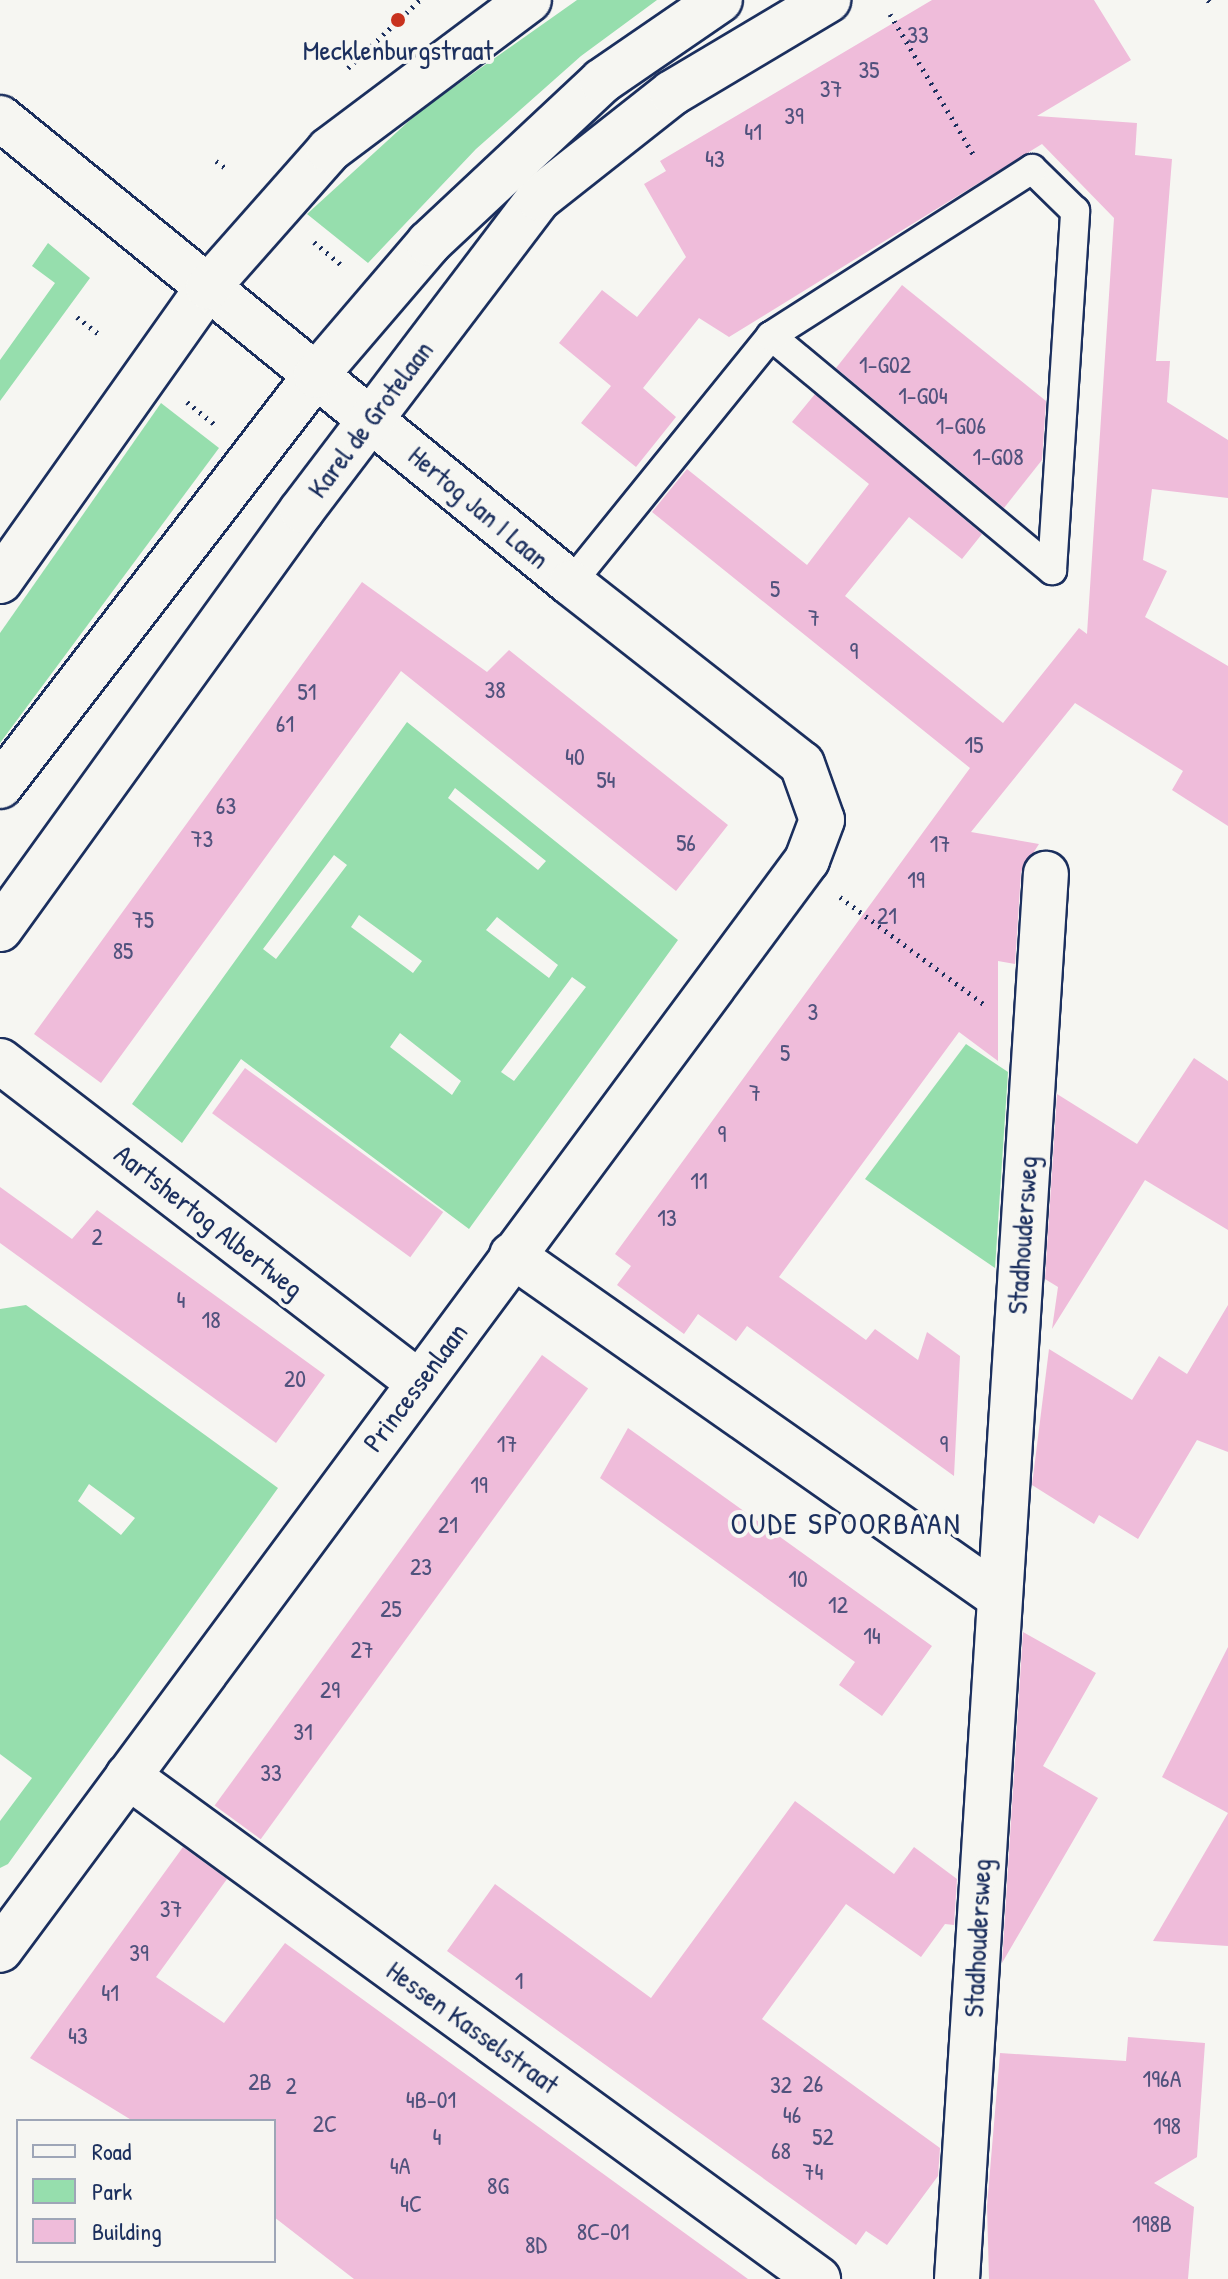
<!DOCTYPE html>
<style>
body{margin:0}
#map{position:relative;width:1228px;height:2279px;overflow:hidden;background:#f6f6f2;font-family:"Patrick Hand",sans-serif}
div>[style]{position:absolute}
.green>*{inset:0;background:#96dead}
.building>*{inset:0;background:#efbcda;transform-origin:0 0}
.path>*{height:5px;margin-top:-2.5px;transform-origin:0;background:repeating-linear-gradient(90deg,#1b2f5e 0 2px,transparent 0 8px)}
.roads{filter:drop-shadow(2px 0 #1b2f5e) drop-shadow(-2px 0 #1b2f5e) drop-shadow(0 2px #1b2f5e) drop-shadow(0 -2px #1b2f5e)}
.lane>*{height:28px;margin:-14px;padding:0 14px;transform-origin:14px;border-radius:14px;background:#f6f6f2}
.street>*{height:44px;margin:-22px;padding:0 22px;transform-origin:22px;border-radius:22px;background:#f6f6f2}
.secondary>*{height:44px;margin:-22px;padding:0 22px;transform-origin:22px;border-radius:22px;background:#f6f6f2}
.dots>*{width:22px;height:22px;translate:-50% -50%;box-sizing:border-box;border:4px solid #f6f6f2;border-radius:50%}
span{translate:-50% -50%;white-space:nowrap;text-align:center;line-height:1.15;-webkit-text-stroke:8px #f6f6f2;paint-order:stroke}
.number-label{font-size:24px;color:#50527d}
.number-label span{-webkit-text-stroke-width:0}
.poi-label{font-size:28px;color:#1b2f5e}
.street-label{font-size:28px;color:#1b2f5e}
.neighbourhood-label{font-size:30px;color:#1b2f5e;letter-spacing:2px}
.legend{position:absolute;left:16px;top:2119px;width:260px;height:144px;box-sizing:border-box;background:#f6f6f2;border:2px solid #9ea6b7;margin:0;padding:10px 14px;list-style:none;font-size:24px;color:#1b2f5e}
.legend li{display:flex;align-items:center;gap:16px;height:40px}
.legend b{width:40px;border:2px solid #9ea6b7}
</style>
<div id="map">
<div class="green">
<i style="clip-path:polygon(577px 0,657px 0,581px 56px,476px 149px,368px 263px,307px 214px,420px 111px)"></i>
<i style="clip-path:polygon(48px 243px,90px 278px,0 401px,0 360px,55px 283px,32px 266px)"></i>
<i style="clip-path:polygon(161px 403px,219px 448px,0 743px,0 633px)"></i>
<i style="clip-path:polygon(evenodd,407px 722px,678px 940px,469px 1229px,241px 1059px,182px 1143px,132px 1104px,407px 722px,455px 788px,546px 861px,538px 870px,448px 798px,455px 788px,407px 722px,334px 855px,347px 865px,276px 959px,263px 949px,334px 855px,407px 722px,359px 915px,422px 961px,413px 973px,351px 927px,359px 915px,407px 722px,497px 917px,558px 965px,549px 978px,486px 930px,497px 917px,407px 722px,572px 977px,586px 987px,514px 1081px,501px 1072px,572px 977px,407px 722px,400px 1033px,461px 1081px,452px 1095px,390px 1047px,400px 1033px)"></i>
<i style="clip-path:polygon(966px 1044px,1008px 1072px,995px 1268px,865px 1179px)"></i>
<i style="clip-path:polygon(evenodd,26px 1305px,278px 1488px,8px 1864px,0 1868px,0 1821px,32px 1778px,0 1754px,0 1309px,26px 1305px,89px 1484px,135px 1518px,121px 1535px,78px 1501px,89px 1484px)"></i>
</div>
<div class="building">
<i style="clip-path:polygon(932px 0,1094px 0,1131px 60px,1037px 116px,1137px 123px,1135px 155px,1172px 159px,1156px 361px,1170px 361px,1167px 402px,1228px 440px,1228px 498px,1152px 489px,1143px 560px,1167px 571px,1145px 617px,1228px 666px,1228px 826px,1172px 790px,1183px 771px,1075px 703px,971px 832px,1039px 844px,1021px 872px,1015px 964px,998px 961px,998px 1061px,959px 1032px,779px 1277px,866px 1340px,875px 1329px,918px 1360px,927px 1332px,960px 1356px,954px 1476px,747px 1326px,736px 1341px,698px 1314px,684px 1334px,617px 1285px,631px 1266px,615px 1254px,970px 768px,652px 512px,687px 469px,807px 565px,869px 484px,792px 422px,815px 394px,982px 534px,962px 559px,909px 517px,845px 596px,1003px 723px,1079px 628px,1087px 634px,1114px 218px,1042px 144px,729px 337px,699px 318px,643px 388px,676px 417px,636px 467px,581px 423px,611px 386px,559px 343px,602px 290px,637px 317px,686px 257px,644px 184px,666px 171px,660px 161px)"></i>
<i style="clip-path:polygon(902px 285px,1046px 401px,1042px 460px,1004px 508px,836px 368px)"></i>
<i style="clip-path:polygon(362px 582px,487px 672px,509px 650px,728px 825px,676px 891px,401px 671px,101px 1083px,34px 1034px)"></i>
<i style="clip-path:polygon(1194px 1058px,1228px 1081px,1228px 1230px,1145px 1180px,1052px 1329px,1058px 1287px,1045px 1279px,1057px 1094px,1137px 1144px)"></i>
<i style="left:245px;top:1068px;width:245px;height:56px;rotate:36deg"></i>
<i style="clip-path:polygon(0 1187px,72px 1239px,97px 1210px,325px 1375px,276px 1443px,0 1243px)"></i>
<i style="clip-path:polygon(1228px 1305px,1228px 1452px,1197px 1440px,1138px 1539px,1099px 1515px,1094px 1524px,1032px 1485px,1049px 1349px,1132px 1400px,1159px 1356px,1187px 1374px)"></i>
<i style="left:542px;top:1355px;width:57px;height:557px;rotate:36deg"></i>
<i style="clip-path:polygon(628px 1428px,932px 1646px,882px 1716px,839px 1685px,855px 1662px,600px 1478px)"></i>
<i style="clip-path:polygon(1023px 1632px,1096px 1673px,1043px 1766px,1098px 1798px,1002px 1963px)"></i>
<i style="clip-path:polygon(1228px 1647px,1228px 1946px,1153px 1941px,1228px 1813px,1162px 1777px)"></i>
<i style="clip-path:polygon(795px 1801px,894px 1874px,914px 1847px,957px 1879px,954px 1925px,945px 1924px,921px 1957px,846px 1904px,762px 2019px,940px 2148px,938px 2176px,887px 2245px,866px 2231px,856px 2245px,447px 1951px,495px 1884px,651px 1998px)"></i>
<i style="clip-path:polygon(183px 1847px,227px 1879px,156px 1977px,224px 2023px,285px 1943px,748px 2279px,354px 2279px,274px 2217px,274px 2121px,133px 2121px,30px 2058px)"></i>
<i style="clip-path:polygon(1128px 2037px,1205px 2043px,1197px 2157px,1154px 2183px,1194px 2207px,1188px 2279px,989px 2279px,987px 2206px,1000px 2053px,1126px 2061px)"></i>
</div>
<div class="path">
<i style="left:1208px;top:0;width:4px;rotate:56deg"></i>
<i style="left:890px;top:14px;width:166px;rotate:59.3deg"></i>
<i style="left:348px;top:68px;width:99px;rotate:-43.4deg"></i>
<i style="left:216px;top:161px;width:14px;rotate:36deg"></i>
<i style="left:314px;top:242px;width:38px;rotate:40deg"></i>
<i style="left:77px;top:317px;width:28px;rotate:38deg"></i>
<i style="left:187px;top:402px;width:38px;rotate:39deg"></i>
<i style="left:840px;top:897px;width:182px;rotate:36.7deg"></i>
</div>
<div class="roads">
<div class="lane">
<i style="left:571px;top:583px;width:318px;rotate:-51deg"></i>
<i style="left:771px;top:336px;width:366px;rotate:39.8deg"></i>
<i style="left:1052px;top:570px;width:360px;rotate:-86.3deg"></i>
<i style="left:1075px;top:211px;width:60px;rotate:-135.7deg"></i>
<i style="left:1032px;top:169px;width:310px;rotate:147.4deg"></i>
</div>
<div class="street">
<i style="left:0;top:118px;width:736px;rotate:39.16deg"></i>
<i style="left:571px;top:583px;width:293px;rotate:38.1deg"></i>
<i style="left:802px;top:764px;width:59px;rotate:70.3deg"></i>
<i style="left:822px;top:820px;width:43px;rotate:110.6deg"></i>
<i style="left:807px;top:860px;width:1356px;rotate:126.52deg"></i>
<i style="left:0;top:929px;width:516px;rotate:-54.22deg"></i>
<i style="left:302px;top:510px;width:392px;rotate:-52.8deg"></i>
<i style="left:539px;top:198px;width:169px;rotate:-38.3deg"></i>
<i style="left:672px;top:93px;width:182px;rotate:-30.8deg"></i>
<i style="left:0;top:1061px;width:527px;rotate:37.52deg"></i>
<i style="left:512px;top:1255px;width:594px;rotate:35.06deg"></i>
<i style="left:128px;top:1776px;width:854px;rotate:36.09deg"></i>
<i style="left:957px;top:2279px;width:1408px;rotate:-86.38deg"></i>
</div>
<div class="secondary">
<i style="left:0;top:581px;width:360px;rotate:-54.7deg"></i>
<i style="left:208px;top:287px;width:183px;rotate:-48.5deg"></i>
<i style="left:329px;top:150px;width:250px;rotate:-36.9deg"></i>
<i style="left:0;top:786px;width:518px;rotate:-52.44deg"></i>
<i style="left:316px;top:375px;width:174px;rotate:-49.4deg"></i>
<i style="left:429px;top:243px;width:237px;rotate:-43.1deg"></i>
<i style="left:602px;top:81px;width:143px;rotate:-34.5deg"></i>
</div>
</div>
<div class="dots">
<i style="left:398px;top:20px;background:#c8321e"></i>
</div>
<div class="number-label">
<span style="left:918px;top:35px">33</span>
<span style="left:869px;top:70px">35</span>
<span style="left:831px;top:89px">37</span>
<span style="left:794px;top:116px">39</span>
<span style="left:753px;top:132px">41</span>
<span style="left:715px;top:159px">43</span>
<span style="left:885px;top:365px">1-G02</span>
<span style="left:923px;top:396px">1-G04</span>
<span style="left:961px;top:426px">1-G06</span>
<span style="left:998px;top:457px">1-G08</span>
<span style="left:775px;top:589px">5</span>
<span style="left:814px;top:618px">7</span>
<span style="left:854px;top:651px">9</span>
<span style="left:495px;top:690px">38</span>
<span style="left:307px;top:692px">51</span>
<span style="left:285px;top:724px">61</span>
<span style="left:974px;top:745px">15</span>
<span style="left:575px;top:757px">40</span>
<span style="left:606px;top:780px">54</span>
<span style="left:226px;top:806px">63</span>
<span style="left:202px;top:839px">73</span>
<span style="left:686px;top:843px">56</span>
<span style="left:940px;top:844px">17</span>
<span style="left:916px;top:880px">19</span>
<span style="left:887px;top:916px">21</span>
<span style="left:143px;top:920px">75</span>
<span style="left:123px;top:951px">85</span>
<span style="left:813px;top:1012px">3</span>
<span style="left:785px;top:1053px">5</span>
<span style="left:755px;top:1093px">7</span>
<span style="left:722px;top:1134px">9</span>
<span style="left:699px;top:1181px">11</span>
<span style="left:667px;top:1218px">13</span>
<span style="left:97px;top:1237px">2</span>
<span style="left:181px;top:1300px">4</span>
<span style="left:211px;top:1320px">18</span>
<span style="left:295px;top:1379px">20</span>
<span style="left:507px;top:1444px">17</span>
<span style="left:944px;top:1444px">9</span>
<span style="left:479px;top:1485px">19</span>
<span style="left:448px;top:1525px">21</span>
<span style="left:421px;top:1567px">23</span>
<span style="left:798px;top:1579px">10</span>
<span style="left:838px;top:1605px">12</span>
<span style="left:391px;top:1609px">25</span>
<span style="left:872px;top:1636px">14</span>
<span style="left:362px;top:1650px">27</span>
<span style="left:330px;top:1690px">29</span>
<span style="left:303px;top:1732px">31</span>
<span style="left:271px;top:1773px">33</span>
<span style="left:171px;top:1909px">37</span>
<span style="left:139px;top:1953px">39</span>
<span style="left:519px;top:1981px">1</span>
<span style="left:110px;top:1993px">41</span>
<span style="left:78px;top:2036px">43</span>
<span style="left:1162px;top:2079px">196A</span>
<span style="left:260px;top:2082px">2B</span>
<span style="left:813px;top:2084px">26</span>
<span style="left:781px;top:2085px">32</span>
<span style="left:291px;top:2086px">2</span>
<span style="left:431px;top:2100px">4B-01</span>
<span style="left:792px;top:2115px">46</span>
<span style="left:325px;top:2124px">2C</span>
<span style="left:1167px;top:2126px">198</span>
<span style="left:437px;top:2137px">4</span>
<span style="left:823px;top:2137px">52</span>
<span style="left:781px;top:2151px">68</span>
<span style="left:400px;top:2166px">4A</span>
<span style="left:813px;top:2172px">74</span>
<span style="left:498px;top:2186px">8G</span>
<span style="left:411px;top:2204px">4C</span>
<span style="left:1152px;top:2224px">198B</span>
<span style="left:603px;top:2232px">8C-01</span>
<span style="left:536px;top:2245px">8D</span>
</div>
<div class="poi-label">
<span style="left:398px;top:50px">Mecklenburgstraat</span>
</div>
<div class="street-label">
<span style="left:370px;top:419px;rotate:-53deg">Karel de Grotelaan</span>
<span style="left:479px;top:507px;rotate:40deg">Hertog Jan I Laan</span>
<span style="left:209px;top:1221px;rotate:38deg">Aartshertog Albertweg</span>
<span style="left:1022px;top:1235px;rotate:-86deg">Stadhoudersweg</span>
<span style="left:415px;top:1387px;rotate:-53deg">Princessenlaan</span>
<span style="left:977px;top:1938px;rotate:-87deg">Stadhoudersweg</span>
<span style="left:473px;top:2027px;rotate:36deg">Hessen Kasselstraat</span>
</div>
<div class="neighbourhood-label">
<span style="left:846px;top:1523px">OUDE SPOORBAAN</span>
</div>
<ul class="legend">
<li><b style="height:10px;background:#f6f6f2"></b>Road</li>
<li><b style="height:22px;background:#96dead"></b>Park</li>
<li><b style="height:22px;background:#efbcda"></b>Building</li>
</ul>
</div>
